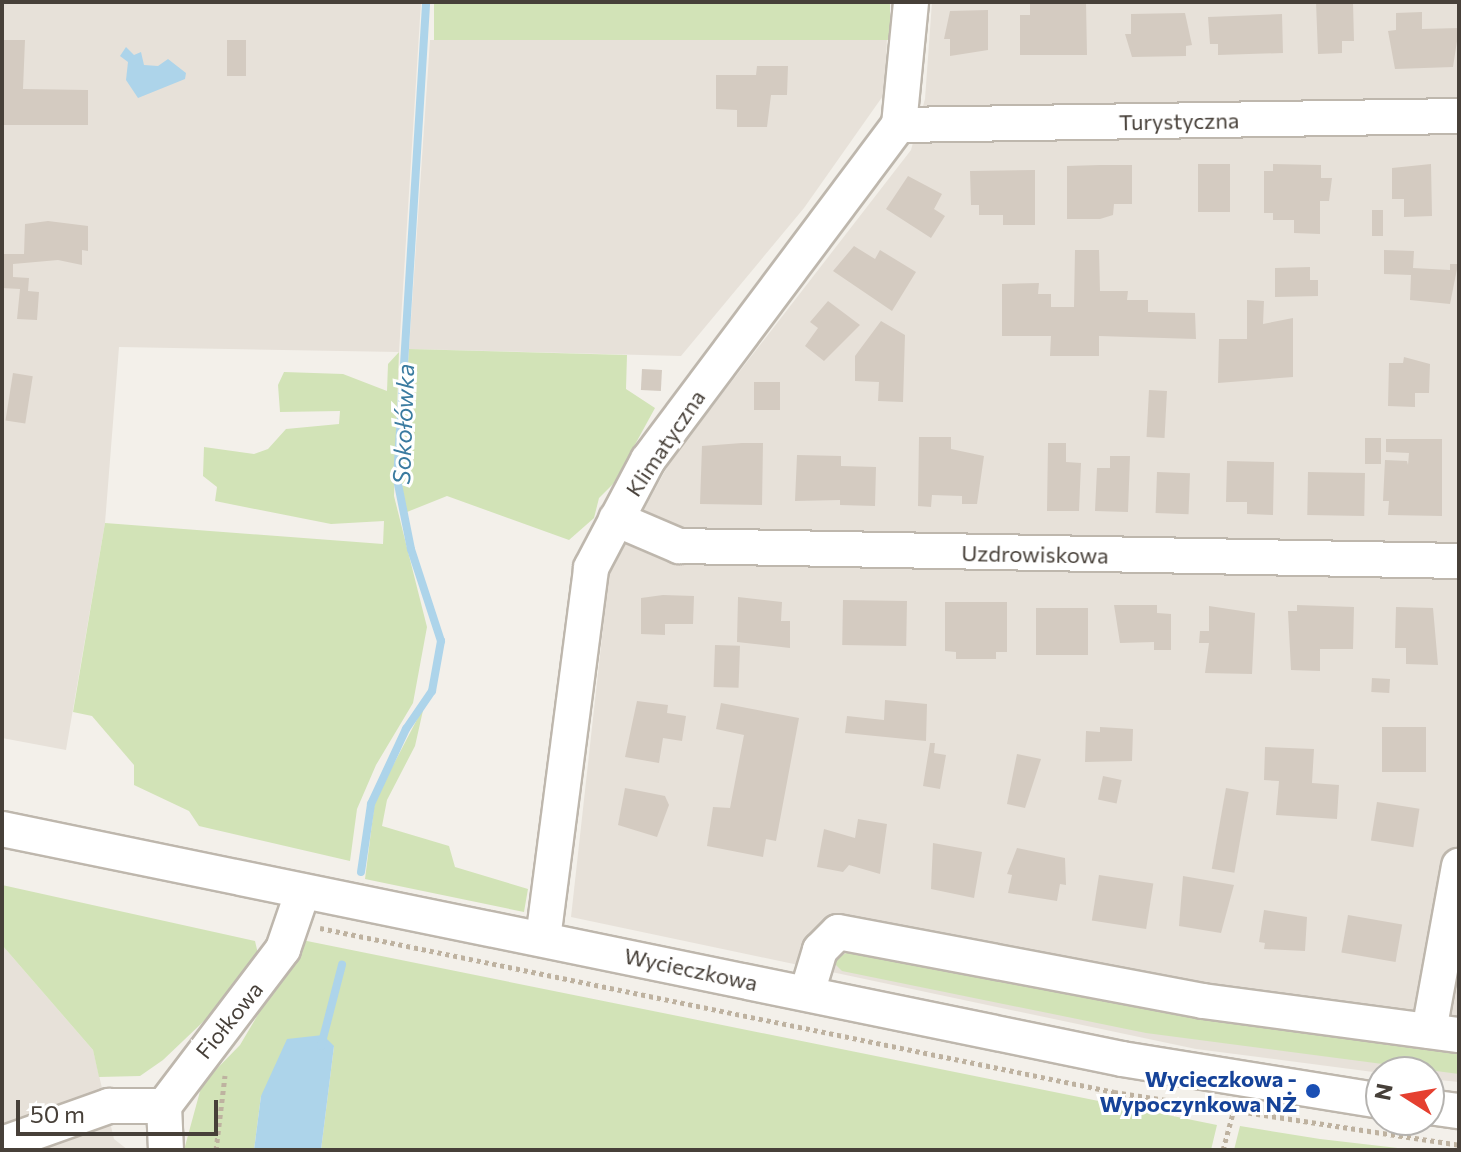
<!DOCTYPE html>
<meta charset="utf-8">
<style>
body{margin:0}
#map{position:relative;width:1461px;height:1152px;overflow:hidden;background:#f3f0ea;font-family:Commissioner,sans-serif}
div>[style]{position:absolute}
.residential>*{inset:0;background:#e7e1d9}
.green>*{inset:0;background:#d2e3b7;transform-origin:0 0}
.water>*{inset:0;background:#add4ea}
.stream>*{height:8px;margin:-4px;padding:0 4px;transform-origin:4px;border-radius:4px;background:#add4ea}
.building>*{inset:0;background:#d4cbc1;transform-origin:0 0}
.path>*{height:5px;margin-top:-2.5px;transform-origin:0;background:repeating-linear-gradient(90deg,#beb2a0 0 4px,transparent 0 8px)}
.roads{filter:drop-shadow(2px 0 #beb7ad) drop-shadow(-2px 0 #beb7ad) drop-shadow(0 2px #beb7ad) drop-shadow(0 -2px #beb7ad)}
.minor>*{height:34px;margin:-17px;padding:0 17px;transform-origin:17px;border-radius:17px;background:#fff}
.dots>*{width:22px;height:22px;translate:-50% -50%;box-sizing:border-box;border:4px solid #fff;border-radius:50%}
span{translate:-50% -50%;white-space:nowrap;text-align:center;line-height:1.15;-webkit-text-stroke:6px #fff;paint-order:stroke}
.street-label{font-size:22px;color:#474039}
.transit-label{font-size:22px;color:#164399;font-weight:700}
.right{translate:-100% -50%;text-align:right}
.water-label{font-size:24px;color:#3a7ba0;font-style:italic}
.frame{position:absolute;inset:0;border:4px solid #474039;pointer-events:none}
.north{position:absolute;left:1365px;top:1056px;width:80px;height:80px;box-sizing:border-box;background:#fff;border:2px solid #b5b3b0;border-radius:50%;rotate:281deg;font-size:22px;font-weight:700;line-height:32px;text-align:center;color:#474039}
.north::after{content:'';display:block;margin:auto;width:28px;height:36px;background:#e54030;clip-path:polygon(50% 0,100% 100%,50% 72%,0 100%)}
.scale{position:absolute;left:16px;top:1100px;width:202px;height:36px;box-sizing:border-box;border:4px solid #474039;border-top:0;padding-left:10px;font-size:24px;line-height:28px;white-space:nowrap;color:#474039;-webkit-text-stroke:6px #fff;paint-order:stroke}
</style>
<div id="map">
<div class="residential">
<i style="clip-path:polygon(2px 2px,421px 2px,399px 352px,119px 347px,105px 523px,66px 750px,2px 738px)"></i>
<i style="clip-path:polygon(932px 2px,1459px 2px,1459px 1082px,1429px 1079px,1429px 1072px,1381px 1073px,1196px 1049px,571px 917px,609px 574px,671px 460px,911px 150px,925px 99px)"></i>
<i style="clip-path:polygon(887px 36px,885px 93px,804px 208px,681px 356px,409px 349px,430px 40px)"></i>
<i style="clip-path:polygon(2px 945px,93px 1050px,114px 1139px,128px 1150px,2px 1150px)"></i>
</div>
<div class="green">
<i style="left:434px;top:2px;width:456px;height:38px"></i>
<i style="clip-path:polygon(409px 349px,627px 355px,626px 389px,655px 408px,614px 483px,599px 498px,594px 518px,569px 540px,447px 496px,407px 512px,400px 477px)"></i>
<i style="clip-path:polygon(399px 352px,394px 496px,427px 627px,413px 703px,376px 765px,357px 809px,350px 861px,199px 826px,189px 811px,134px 785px,134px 765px,92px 716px,73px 712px,105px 523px,383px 544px,384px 521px,331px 524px,215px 501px,217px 487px,203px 476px,204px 447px,254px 454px,268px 449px,286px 429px,339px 424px,340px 411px,280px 412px,278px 385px,284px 372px,343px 374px,387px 391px,388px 364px)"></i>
<i style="clip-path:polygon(424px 706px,415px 746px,387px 800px,382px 826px,449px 846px,455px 867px,528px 889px,524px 912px,365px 879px,375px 800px)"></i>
<i style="clip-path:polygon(2px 885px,255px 941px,259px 958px,245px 982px,163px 1060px,140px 1076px,99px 1077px,93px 1050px,2px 945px)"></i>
<i style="clip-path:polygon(302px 940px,1217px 1125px,1211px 1150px,321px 1150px,334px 1046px,261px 1096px,254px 1150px,184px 1150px,202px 1084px,240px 1045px)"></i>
<i style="clip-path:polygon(859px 946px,1459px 1045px,1459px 1074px,1146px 1033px,842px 971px,832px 961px)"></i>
<i style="clip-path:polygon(1240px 1126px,1320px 1139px,1415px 1150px,1234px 1150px)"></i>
</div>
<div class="water">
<i style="clip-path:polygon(126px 47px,134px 55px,141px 52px,144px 65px,158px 66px,168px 59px,186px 73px,185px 79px,138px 98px,126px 80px,128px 62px,120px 56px)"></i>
<i style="clip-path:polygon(323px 1035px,334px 1046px,321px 1150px,254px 1150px,261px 1096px,287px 1039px)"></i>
</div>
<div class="stream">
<i style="left:361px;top:872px;width:69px;rotate:-81.6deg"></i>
<i style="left:371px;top:804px;width:83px;rotate:-65deg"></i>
<i style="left:406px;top:729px;width:46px;rotate:-55.6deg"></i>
<i style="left:432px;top:691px;width:51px;rotate:-79.8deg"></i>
<i style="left:441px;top:641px;width:97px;rotate:-108.1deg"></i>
<i style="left:411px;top:549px;width:71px;rotate:-101.3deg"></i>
<i style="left:397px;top:479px;width:478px;rotate:-86.5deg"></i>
<i style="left:321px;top:1046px;width:84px;rotate:-75.5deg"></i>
</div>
<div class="building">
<i style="clip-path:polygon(1030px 2px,1086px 2px,1087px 55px,1020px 55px,1020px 15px,1030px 15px)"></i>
<i style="clip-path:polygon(1316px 2px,1353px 2px,1354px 41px,1342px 41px,1342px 53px,1318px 54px)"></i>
<i style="clip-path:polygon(988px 10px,988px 50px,950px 56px,950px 39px,944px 39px,950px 11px)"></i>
<i style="clip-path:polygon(1422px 12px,1422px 29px,1459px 28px,1453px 67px,1395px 69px,1388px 31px,1396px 30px,1396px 13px)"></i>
<i style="clip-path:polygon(1185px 13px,1192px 45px,1186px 46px,1186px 56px,1132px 57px,1125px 34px,1131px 34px,1131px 14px)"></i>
<i style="clip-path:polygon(1282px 14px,1283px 53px,1218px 55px,1218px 44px,1210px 44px,1208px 17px)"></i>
<i style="clip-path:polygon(2px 40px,25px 40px,23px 89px,88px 90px,88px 125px,2px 125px)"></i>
<i style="left:227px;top:40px;width:19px;height:36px"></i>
<i style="clip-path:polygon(757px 66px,788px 66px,787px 95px,771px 95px,767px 127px,737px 127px,737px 110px,716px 109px,716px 75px,756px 75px)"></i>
<i style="left:1198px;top:164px;width:32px;height:48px"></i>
<i style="clip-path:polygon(1273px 164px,1321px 165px,1321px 178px,1332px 178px,1329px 201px,1320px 201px,1320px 234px,1294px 233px,1294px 220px,1273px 220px,1273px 213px,1264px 213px,1264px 171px,1273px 171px)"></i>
<i style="clip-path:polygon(1431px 164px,1432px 216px,1404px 217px,1404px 199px,1392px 199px,1392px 168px)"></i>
<i style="clip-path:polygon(1100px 165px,1132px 165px,1132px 204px,1114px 204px,1113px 215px,1100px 219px,1067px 219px,1067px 166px)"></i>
<i style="clip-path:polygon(1035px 170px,1035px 225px,1003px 225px,1003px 215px,979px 215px,979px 205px,971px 205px,970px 171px)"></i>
<i style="clip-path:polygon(908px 176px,942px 194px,934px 209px,945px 216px,931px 238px,886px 209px)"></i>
<i style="left:1372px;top:210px;width:11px;height:26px"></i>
<i style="clip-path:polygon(48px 221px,88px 226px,88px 251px,82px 250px,82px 265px,58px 260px,13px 264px,13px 277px,29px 278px,28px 291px,39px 292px,37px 320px,17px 319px,20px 289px,2px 288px,2px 254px,24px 254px,25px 224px)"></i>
<i style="clip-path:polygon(854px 246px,875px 259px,880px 250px,916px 272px,892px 311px,833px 271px)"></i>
<i style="clip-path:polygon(1075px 250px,1099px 250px,1100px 291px,1128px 291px,1127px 300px,1148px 300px,1148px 312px,1195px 313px,1196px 339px,1099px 336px,1099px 356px,1050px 356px,1051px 336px,1002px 336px,1002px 284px,1039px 283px,1038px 294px,1051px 294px,1051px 307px,1074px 307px)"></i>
<i style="clip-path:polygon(1384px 250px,1414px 251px,1413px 268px,1450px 270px,1450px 264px,1458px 264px,1450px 304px,1410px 300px,1411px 275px,1384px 274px)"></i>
<i style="clip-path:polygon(1310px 267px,1310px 280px,1318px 280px,1318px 296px,1275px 297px,1275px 268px)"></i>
<i style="clip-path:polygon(1247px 300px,1264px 301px,1263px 324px,1293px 318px,1293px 377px,1218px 383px,1219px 339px,1247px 339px)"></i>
<i style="clip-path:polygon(828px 301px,860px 325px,824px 361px,805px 346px,818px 328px,810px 322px)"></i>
<i style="clip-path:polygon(881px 321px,905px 335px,903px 402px,878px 401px,879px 382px,855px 381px,855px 356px)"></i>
<i style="clip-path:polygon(1404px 357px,1430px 364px,1429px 393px,1415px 393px,1415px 407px,1388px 406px,1389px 363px,1403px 363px)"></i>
<i style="left:642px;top:369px;width:20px;height:21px;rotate:3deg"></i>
<i style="left:13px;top:373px;width:20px;height:48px;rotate:9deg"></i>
<i style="left:754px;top:382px;width:26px;height:28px"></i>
<i style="left:1149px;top:390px;width:18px;height:47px;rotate:3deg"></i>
<i style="clip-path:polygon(919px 437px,951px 437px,951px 449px,984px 456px,977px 504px,962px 504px,962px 496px,932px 495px,931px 507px,918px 506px)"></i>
<i style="left:1365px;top:438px;width:16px;height:26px"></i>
<i style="clip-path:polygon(1386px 439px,1442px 439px,1442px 516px,1388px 515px,1389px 501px,1383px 501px,1385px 460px,1407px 461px,1408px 465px,1409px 453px,1386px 452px)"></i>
<i style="clip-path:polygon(742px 443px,763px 443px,762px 505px,700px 504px,702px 446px)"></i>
<i style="clip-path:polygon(1048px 443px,1066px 443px,1066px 462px,1081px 463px,1079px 511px,1047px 511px)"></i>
<i style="clip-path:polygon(797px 455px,841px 456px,841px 466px,876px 467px,875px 506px,840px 505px,840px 500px,795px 501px)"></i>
<i style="clip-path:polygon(1110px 456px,1130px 456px,1128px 512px,1095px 511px,1097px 468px,1110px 468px)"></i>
<i style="clip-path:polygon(1227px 461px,1274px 462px,1273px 515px,1247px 514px,1247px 502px,1226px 502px)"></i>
<i style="left:1157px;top:472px;width:33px;height:41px;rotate:2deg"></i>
<i style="left:1308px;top:472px;width:57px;height:43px;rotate:1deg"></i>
<i style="clip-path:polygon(663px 595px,694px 596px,693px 624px,665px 624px,665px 635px,641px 634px,641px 598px)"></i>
<i style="clip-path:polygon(738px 597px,782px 602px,781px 621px,790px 621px,790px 648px,737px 642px)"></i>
<i style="left:843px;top:600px;width:64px;height:45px;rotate:1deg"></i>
<i style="clip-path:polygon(945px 602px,1007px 602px,1007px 652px,996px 652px,996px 659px,956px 659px,956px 652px,945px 651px)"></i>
<i style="clip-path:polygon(1114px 605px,1157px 605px,1157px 613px,1171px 614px,1171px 650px,1154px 650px,1154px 642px,1120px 643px)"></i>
<i style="clip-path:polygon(1297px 605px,1354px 607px,1353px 649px,1320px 649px,1320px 671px,1291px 670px,1288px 611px,1297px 611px)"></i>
<i style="clip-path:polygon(1209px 606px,1255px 613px,1252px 674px,1205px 673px,1209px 643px,1199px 643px,1200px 631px,1209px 631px)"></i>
<i style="clip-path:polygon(1396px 607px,1433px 608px,1438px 665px,1406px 664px,1406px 648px,1395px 648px)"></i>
<i style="left:1036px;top:608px;width:52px;height:47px"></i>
<i style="left:715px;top:645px;width:25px;height:42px;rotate:2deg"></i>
<i style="left:1372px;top:678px;width:18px;height:14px;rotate:3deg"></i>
<i style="clip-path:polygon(885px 700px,927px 704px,926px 741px,845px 733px,847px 716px,884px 720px)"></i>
<i style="clip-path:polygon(637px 701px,668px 705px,667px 713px,686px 716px,682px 741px,663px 738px,659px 763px,625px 757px)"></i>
<i style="clip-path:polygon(721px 703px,799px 718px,776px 841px,766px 839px,763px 857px,707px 846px,713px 807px,730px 808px,744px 735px,716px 729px)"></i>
<i style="clip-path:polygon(1100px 727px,1133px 729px,1132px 761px,1085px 762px,1086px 731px,1100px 732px)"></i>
<i style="left:1382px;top:727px;width:44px;height:45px"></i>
<i style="clip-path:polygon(930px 743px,935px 743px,934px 753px,946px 755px,940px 789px,923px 786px)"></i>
<i style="clip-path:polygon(1265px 747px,1314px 749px,1312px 783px,1339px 785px,1337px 819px,1276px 815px,1279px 781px,1264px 780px)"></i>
<i style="clip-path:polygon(1017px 754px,1041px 759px,1025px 808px,1007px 804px)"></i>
<i style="left:1103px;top:776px;width:19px;height:24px;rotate:12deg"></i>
<i style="clip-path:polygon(625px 788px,665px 796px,669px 805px,657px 837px,618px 825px)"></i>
<i style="left:1226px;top:788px;width:23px;height:82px;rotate:10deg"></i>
<i style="left:1377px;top:802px;width:43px;height:39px;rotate:9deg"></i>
<i style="clip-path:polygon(858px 819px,887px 824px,880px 874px,849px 865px,843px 872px,817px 867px,824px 829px,855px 838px)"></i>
<i style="clip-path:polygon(933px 843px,982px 852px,974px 898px,931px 889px)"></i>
<i style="clip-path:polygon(1017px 848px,1065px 858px,1066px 885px,1060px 884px,1057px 901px,1008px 893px,1012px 875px,1007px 874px)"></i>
<i style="left:1099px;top:875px;width:55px;height:46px;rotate:9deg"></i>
<i style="clip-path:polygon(1183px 876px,1234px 885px,1221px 933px,1179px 926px)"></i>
<i style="clip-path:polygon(1264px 910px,1307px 917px,1305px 951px,1264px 949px,1265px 943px,1259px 942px)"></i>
<i style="left:1348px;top:915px;width:55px;height:38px;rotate:10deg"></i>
</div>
<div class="path">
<i style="left:320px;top:928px;width:811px;rotate:11.67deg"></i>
<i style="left:1114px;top:1092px;width:349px;rotate:8.7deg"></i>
<i style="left:1404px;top:1070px;width:14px;rotate:-78deg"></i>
<i style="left:216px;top:1150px;width:75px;rotate:-83.1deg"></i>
<i style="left:1223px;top:1150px;width:38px;rotate:-75deg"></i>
</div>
<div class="roads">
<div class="minor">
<i style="left:899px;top:125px;width:560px;rotate:-0.92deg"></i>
<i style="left:616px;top:519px;width:69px;rotate:23.2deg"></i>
<i style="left:679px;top:546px;width:780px;rotate:1.1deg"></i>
<i style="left:2px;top:829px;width:1143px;rotate:11.6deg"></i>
<i style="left:1122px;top:1059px;width:262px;rotate:9.2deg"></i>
<i style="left:543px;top:939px;width:374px;rotate:-82.6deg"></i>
<i style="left:591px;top:568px;width:122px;rotate:-62.2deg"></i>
<i style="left:648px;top:460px;width:419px;rotate:-53.2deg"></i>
<i style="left:899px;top:125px;width:124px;rotate:-84.4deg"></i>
<i style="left:807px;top:993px;width:45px;rotate:-73.2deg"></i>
<i style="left:820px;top:950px;width:25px;rotate:-45deg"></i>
<i style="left:838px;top:932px;width:371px;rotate:10.7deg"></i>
<i style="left:1203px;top:1001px;width:258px;rotate:7.6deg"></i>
<i style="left:1429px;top:1031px;width:168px;rotate:-79.7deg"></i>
<i style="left:1429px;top:1107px;width:30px;rotate:8deg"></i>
<i style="left:2px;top:1144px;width:114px;rotate:-19.6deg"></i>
<i style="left:109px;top:1106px;width:55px"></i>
<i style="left:166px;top:1150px;width:44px;rotate:-92.6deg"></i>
<i style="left:164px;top:1106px;width:197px;rotate:-52.8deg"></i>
<i style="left:283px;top:949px;width:61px;rotate:-71deg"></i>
</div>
</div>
<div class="dots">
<i style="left:1313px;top:1091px;background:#1a4fb4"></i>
</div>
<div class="street-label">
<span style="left:1179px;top:121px;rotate:-1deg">Turystyczna</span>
<span style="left:665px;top:443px;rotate:-56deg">Klimatyczna</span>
<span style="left:1035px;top:554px;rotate:1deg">Uzdrowiskowa</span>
<span style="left:691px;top:969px;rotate:12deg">Wycieczkowa</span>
<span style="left:229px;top:1020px;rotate:-51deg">Fiołkowa</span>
</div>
<div class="transit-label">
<span class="right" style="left:1297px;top:1091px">Wycieczkowa -<br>Wypoczynkowa NŻ</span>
</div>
<div class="water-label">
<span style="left:403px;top:424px;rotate:-88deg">Sokołówka</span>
</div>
<div class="frame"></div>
<div class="north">N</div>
<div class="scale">50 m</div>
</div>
